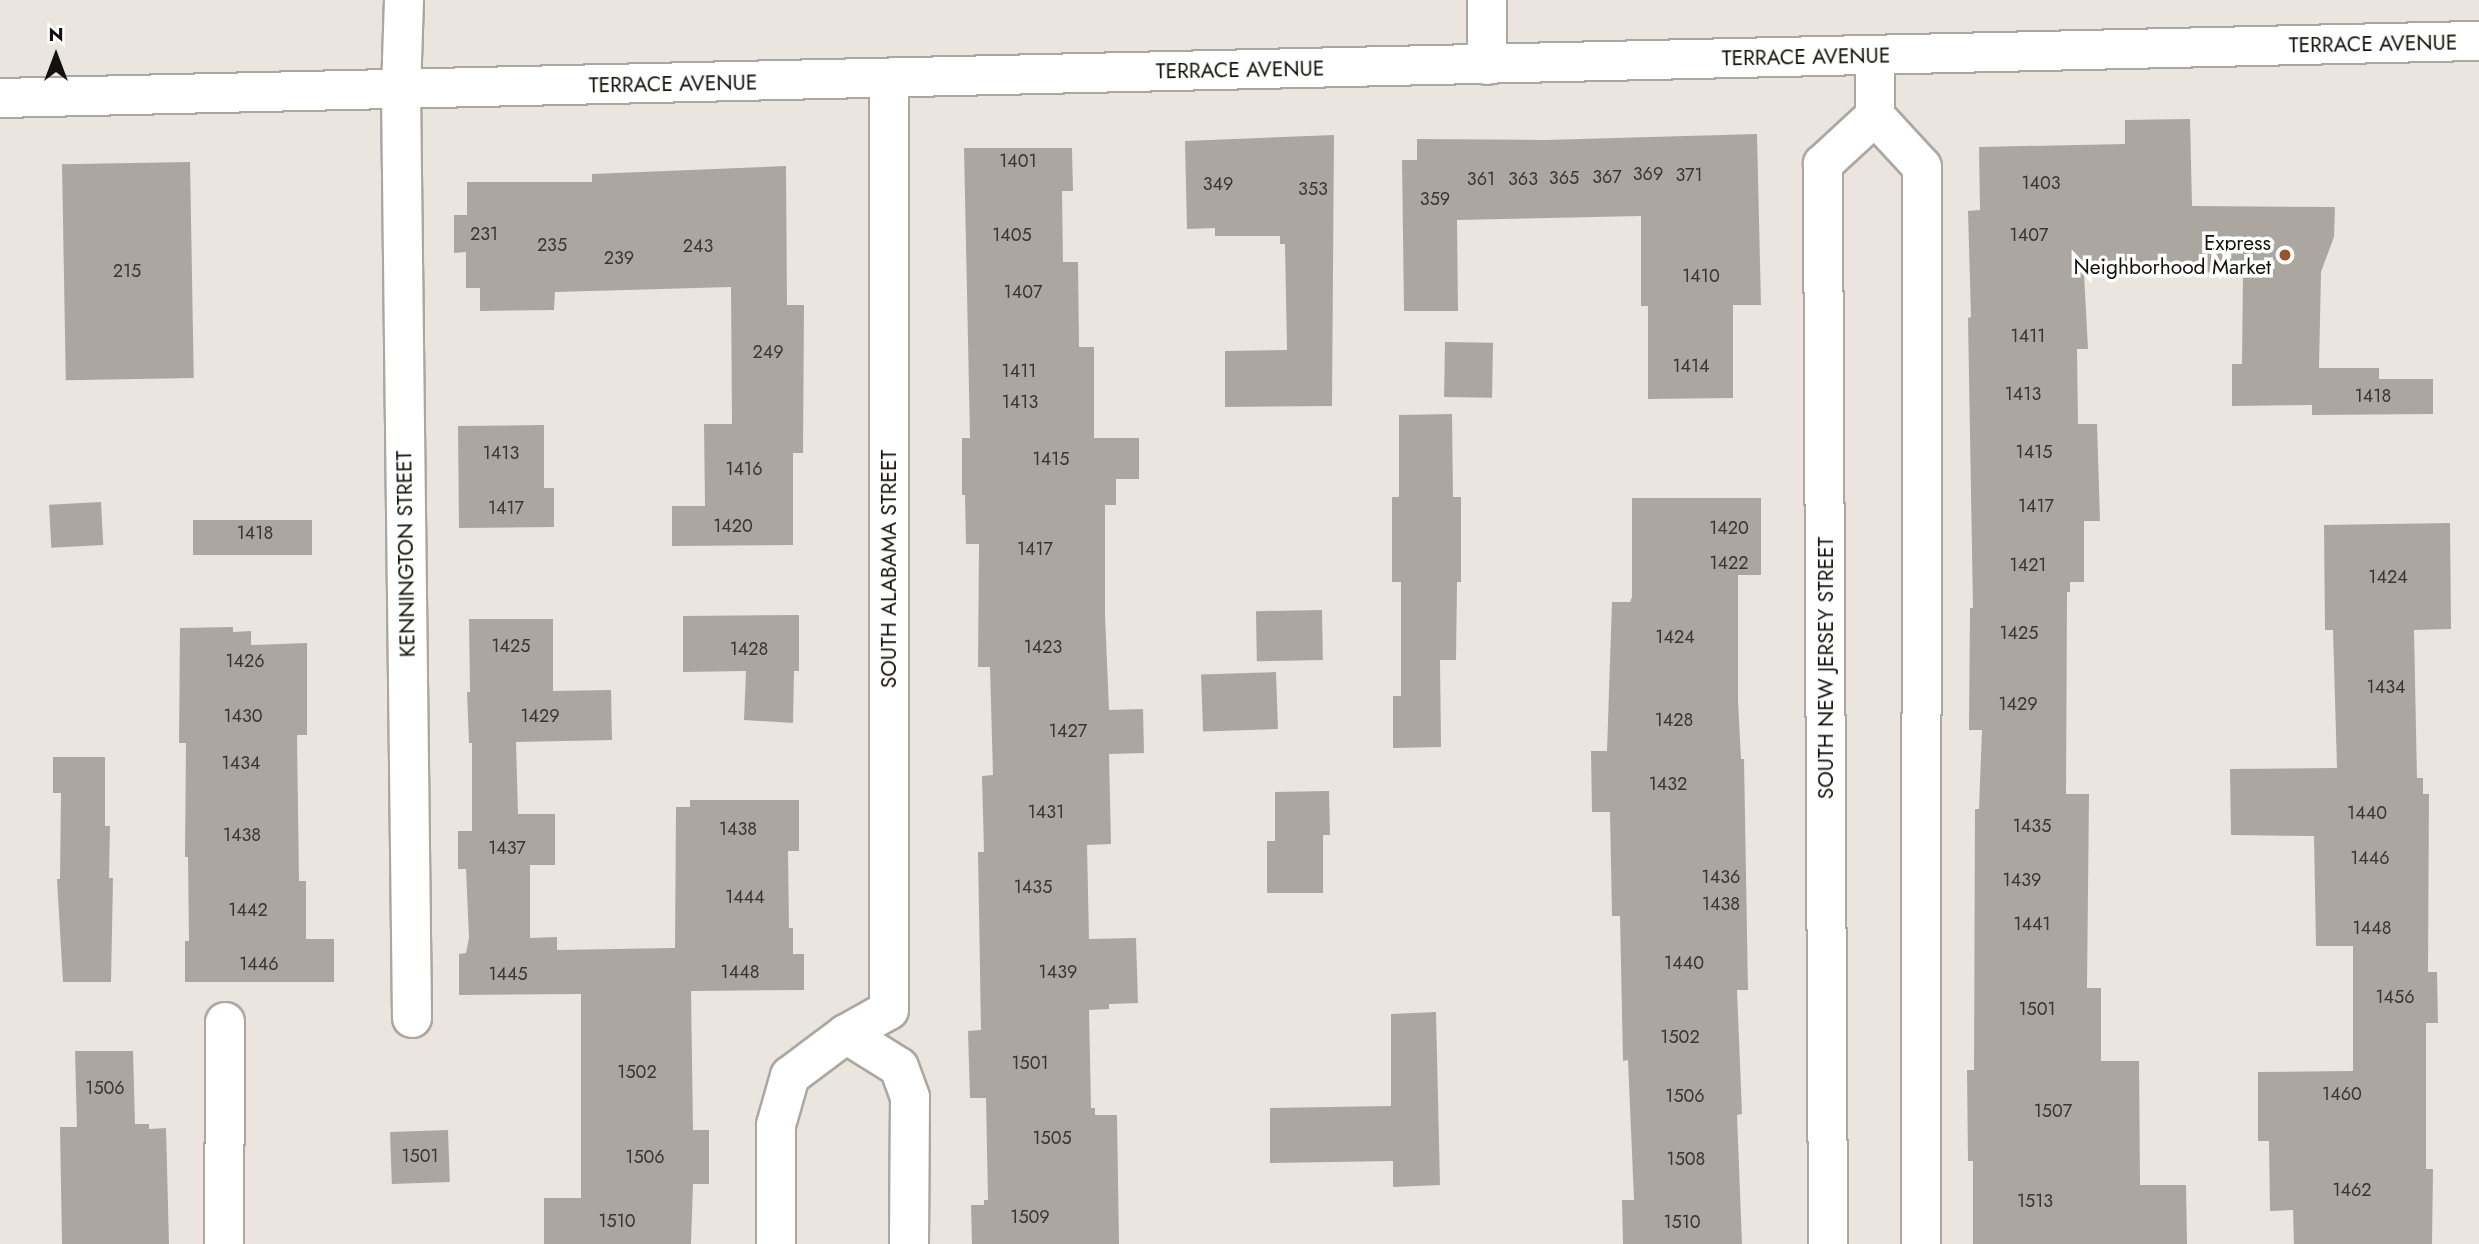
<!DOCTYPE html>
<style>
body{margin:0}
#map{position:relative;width:2479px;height:1244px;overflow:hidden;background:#eae5de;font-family:Jost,sans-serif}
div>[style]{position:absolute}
.building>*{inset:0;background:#aca6a0;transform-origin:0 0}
.roads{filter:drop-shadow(2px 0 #aca7a0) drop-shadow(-2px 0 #aca7a0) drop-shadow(0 2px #aca7a0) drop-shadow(0 -2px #aca7a0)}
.minor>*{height:38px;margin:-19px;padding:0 19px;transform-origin:19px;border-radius:19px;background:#fff}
.dots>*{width:19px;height:19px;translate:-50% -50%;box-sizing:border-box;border:4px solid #fff;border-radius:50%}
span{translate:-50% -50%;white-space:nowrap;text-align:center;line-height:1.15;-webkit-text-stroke:7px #fff;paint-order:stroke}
.number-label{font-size:18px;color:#383632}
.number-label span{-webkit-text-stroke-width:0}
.street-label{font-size:21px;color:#12110e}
.poi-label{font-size:21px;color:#12110e}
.right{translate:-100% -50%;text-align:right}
.north{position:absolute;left:21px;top:21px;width:70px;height:70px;-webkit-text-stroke:5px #fff;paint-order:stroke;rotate:0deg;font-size:19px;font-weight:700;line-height:28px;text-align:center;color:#12110e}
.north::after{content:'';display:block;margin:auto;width:24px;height:32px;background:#12110e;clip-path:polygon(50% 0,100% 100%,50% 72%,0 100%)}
</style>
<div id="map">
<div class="building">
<i style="clip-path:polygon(2190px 119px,2192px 206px,2335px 207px,2334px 237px,2321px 272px,2319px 368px,2379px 368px,2379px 379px,2433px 379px,2433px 414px,2312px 415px,2312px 405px,2232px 406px,2232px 364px,2242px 364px,2243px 272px,2084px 274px,2088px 349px,2077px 349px,2078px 424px,2097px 424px,2100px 521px,2084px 521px,2084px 582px,2070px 582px,2070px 592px,2067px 592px,2066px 794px,2089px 794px,2087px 988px,2101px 988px,2101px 1061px,2139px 1061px,2140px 1185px,2186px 1185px,2187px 1244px,1973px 1244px,1973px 1161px,1968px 1161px,1967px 1070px,1974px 1070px,1975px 809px,1979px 809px,1982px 730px,1969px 730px,1970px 608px,1973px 608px,1968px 318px,1971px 317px,1968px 211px,1980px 210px,1979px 147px,2125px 144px,2125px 120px)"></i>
<i style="clip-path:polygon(1757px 134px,1761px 305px,1733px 305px,1733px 398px,1648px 399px,1648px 306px,1641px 306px,1641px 216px,1457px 220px,1458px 311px,1404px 311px,1402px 160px,1417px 160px,1417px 139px,1545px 140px)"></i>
<i style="clip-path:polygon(1334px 135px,1332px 406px,1225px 407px,1225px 351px,1287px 350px,1285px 244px,1280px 244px,1280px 236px,1215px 236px,1215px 228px,1187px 229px,1185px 141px)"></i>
<i style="clip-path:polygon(964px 148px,1072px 148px,1073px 191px,1062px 191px,1063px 262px,1078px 262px,1079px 347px,1094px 347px,1094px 438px,1139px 438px,1139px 479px,1116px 479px,1116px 505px,1105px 505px,1105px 615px,1109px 710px,1143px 709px,1144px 753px,1109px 754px,1111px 844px,1087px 845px,1089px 939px,1136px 938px,1138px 1003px,1109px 1004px,1109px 1009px,1089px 1010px,1091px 1108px,1095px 1108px,1095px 1115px,1117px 1115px,1119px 1244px,972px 1244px,971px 1205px,984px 1205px,984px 1200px,988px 1200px,986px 1098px,970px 1098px,968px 1031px,981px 1030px,978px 852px,984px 852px,982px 776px,993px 775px,990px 667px,978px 667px,979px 544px,966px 544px,965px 495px,962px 495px,962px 438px,970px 438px)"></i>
<i style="left:190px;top:162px;width:216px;height:128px;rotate:89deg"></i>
<i style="clip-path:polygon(786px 166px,787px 305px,804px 305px,803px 453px,793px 453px,793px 545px,672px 546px,672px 506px,705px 506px,704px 424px,732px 424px,731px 287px,555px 292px,554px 310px,480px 311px,480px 288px,466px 288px,466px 252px,454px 253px,454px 215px,467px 215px,467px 182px,592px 182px,592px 174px)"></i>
<i style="left:1445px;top:342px;width:48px;height:55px;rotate:1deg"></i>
<i style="clip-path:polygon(1452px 414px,1453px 497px,1461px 497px,1461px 582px,1457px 582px,1456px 660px,1440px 660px,1441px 747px,1393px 748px,1393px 696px,1401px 696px,1401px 582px,1392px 582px,1392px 497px,1399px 497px,1399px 415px)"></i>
<i style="clip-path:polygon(544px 425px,544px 488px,554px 488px,554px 527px,459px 528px,458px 426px)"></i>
<i style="clip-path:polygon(1632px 498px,1761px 498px,1761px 575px,1738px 575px,1738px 701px,1741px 759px,1744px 759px,1748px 990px,1737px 990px,1742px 1114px,1737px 1115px,1742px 1244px,1623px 1244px,1622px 1200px,1634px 1200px,1628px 1060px,1623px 1061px,1620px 916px,1612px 916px,1610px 812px,1592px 812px,1591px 751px,1607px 751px,1612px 602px,1630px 602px,1632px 597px)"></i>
<i style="left:101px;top:502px;width:43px;height:52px;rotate:87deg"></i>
<i style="left:312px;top:520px;width:35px;height:119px;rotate:90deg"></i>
<i style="clip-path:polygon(2450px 523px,2451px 629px,2414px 630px,2417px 778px,2423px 778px,2423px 794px,2429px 794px,2428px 972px,2437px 972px,2438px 1023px,2426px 1023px,2426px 1169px,2433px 1169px,2432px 1244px,2294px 1244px,2293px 1210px,2270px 1211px,2269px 1141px,2258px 1141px,2258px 1072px,2353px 1071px,2353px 946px,2316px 946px,2314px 836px,2231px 835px,2230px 769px,2337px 768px,2333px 630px,2325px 630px,2324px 525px)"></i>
<i style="left:1322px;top:610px;width:50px;height:66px;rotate:89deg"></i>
<i style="clip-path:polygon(799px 615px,799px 671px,794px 671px,793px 723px,744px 720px,746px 671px,683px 672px,683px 616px)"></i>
<i style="clip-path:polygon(469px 619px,553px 619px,553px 691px,611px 690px,612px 740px,516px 742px,518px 814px,555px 814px,555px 865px,530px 865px,530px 938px,557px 937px,557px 950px,675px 948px,676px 807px,690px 807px,690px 800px,799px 800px,799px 851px,788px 851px,789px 928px,793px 928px,793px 954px,804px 954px,804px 990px,691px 991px,693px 1130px,709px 1130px,709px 1184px,693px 1184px,691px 1244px,544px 1244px,544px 1198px,581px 1198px,581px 994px,459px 995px,459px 954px,466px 953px,469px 938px,466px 869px,458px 869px,458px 831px,472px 831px,472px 743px,469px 743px,467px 692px,470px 692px)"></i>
<i style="clip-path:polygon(233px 627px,233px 632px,251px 631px,251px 645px,307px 643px,307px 735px,297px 735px,299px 881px,306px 881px,306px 939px,334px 939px,334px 982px,185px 982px,185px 941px,189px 941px,188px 857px,185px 857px,186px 743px,179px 743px,180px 628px)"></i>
<i style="left:1276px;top:672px;width:57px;height:75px;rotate:88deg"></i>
<i style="clip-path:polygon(53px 757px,105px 757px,105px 826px,110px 826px,109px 878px,113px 878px,111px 982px,63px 982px,57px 879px,60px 879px,61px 793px,53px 793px)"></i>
<i style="clip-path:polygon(1329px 791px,1330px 835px,1323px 835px,1323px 893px,1267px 893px,1267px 841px,1275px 841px,1275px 792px)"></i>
<i style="clip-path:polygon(1436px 1012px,1440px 1185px,1393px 1187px,1393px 1161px,1270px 1163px,1270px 1108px,1391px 1106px,1391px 1014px)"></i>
<i style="clip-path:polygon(75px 1051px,133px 1051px,135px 1124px,149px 1124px,149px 1129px,166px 1128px,169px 1244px,62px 1244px,60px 1127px,77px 1127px)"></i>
<i style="left:448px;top:1130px;width:52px;height:58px;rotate:88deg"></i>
</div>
<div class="roads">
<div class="minor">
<i style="left:404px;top:0;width:90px;rotate:91.9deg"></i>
<i style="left:401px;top:90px;width:928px;rotate:89.32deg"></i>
<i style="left:1875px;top:55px;width:61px;rotate:90deg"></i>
<i style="left:1875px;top:116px;width:69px;rotate:47.3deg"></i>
<i style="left:1922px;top:167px;width:1077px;rotate:90.05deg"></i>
<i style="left:1487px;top:65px;width:65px;rotate:-90deg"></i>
<i style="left:0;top:98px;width:2480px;rotate:-1.32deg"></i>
<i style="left:846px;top:1034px;width:62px;rotate:31.9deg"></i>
<i style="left:899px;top:1067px;width:32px;rotate:70deg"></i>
<i style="left:910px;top:1097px;width:147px;rotate:90.4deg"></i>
<i style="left:224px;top:1244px;width:222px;rotate:-89.7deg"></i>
<i style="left:776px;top:1244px;width:119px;rotate:-90deg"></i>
<i style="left:776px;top:1125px;width:51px;rotate:-74.1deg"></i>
<i style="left:790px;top:1076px;width:70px;rotate:-36.9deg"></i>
<i style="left:846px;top:1034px;width:49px;rotate:-29.2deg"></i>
<i style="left:889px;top:1010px;width:931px;rotate:-90deg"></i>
<i style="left:1828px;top:1244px;width:1080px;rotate:-90.27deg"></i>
<i style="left:1823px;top:164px;width:71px;rotate:-42.7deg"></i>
</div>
</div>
<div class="dots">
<i style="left:2285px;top:255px;background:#985329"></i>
</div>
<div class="number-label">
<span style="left:1018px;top:161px">1401</span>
<span style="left:1648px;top:174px">369</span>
<span style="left:1689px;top:175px">371</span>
<span style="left:1607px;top:177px">367</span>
<span style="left:1564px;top:178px">365</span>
<span style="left:1481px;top:179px">361</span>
<span style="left:1523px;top:179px">363</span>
<span style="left:2041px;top:183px">1403</span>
<span style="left:1218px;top:184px">349</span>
<span style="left:1313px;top:189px">353</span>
<span style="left:1435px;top:199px">359</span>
<span style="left:484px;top:234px">231</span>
<span style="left:1012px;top:235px">1405</span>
<span style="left:2029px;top:235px">1407</span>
<span style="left:552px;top:245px">235</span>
<span style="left:698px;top:246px">243</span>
<span style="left:619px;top:258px">239</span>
<span style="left:127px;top:271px">215</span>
<span style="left:1701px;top:276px">1410</span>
<span style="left:1023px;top:292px">1407</span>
<span style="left:2028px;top:336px">1411</span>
<span style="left:768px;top:352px">249</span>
<span style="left:1691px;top:366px">1414</span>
<span style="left:1019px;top:371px">1411</span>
<span style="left:2023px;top:394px">1413</span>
<span style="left:2373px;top:396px">1418</span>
<span style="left:1020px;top:402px">1413</span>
<span style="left:2034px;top:452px">1415</span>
<span style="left:501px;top:453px">1413</span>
<span style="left:1051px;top:459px">1415</span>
<span style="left:744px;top:469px">1416</span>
<span style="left:2036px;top:506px">1417</span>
<span style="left:506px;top:508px">1417</span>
<span style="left:733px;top:526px">1420</span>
<span style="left:1729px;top:528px">1420</span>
<span style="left:255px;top:533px">1418</span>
<span style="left:1035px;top:549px">1417</span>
<span style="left:1729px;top:563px">1422</span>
<span style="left:2028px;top:565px">1421</span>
<span style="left:2388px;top:577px">1424</span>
<span style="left:2019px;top:633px">1425</span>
<span style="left:1675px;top:637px">1424</span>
<span style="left:511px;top:646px">1425</span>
<span style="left:1043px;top:647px">1423</span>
<span style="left:749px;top:649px">1428</span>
<span style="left:245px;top:661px">1426</span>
<span style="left:2386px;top:687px">1434</span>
<span style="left:2018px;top:704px">1429</span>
<span style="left:243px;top:716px">1430</span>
<span style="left:540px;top:716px">1429</span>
<span style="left:1674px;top:720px">1428</span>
<span style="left:1068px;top:731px">1427</span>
<span style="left:241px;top:763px">1434</span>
<span style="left:1668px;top:784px">1432</span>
<span style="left:1046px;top:812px">1431</span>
<span style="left:2367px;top:813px">1440</span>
<span style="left:2032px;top:826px">1435</span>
<span style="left:738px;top:829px">1438</span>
<span style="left:242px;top:835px">1438</span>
<span style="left:507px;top:848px">1437</span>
<span style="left:2370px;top:858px">1446</span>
<span style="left:1721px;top:877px">1436</span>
<span style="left:2022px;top:880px">1439</span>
<span style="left:1033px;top:887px">1435</span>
<span style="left:745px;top:897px">1444</span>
<span style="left:1721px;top:904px">1438</span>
<span style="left:248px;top:910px">1442</span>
<span style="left:2032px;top:924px">1441</span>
<span style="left:2372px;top:928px">1448</span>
<span style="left:1684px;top:963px">1440</span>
<span style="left:259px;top:964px">1446</span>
<span style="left:740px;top:972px">1448</span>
<span style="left:1058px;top:972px">1439</span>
<span style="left:508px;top:974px">1445</span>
<span style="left:2395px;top:997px">1456</span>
<span style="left:2037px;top:1009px">1501</span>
<span style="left:1680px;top:1037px">1502</span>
<span style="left:1030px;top:1063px">1501</span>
<span style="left:637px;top:1072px">1502</span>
<span style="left:105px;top:1088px">1506</span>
<span style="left:2342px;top:1094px">1460</span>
<span style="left:1685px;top:1096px">1506</span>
<span style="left:2053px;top:1111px">1507</span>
<span style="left:1052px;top:1138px">1505</span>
<span style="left:420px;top:1156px">1501</span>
<span style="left:645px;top:1157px">1506</span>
<span style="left:1686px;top:1159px">1508</span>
<span style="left:2352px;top:1190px">1462</span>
<span style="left:2035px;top:1201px">1513</span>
<span style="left:1030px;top:1217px">1509</span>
<span style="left:617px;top:1221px">1510</span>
<span style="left:1682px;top:1222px">1510</span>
</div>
<div class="street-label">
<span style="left:2373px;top:44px;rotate:-1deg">TERRACE AVENUE</span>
<span style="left:1806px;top:57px;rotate:-1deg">TERRACE AVENUE</span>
<span style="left:1240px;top:70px;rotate:-1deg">TERRACE AVENUE</span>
<span style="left:673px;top:84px;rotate:-1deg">TERRACE AVENUE</span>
<span style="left:406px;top:554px;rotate:-91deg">KENNINGTON STREET</span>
<span style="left:889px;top:569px;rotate:-90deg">SOUTH ALABAMA STREET</span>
<span style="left:1826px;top:668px;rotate:-90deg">SOUTH NEW JERSEY STREET</span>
</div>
<div class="poi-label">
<span class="right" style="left:2271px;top:255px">Express<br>Neighborhood Market</span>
</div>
<div class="north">N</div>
</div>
